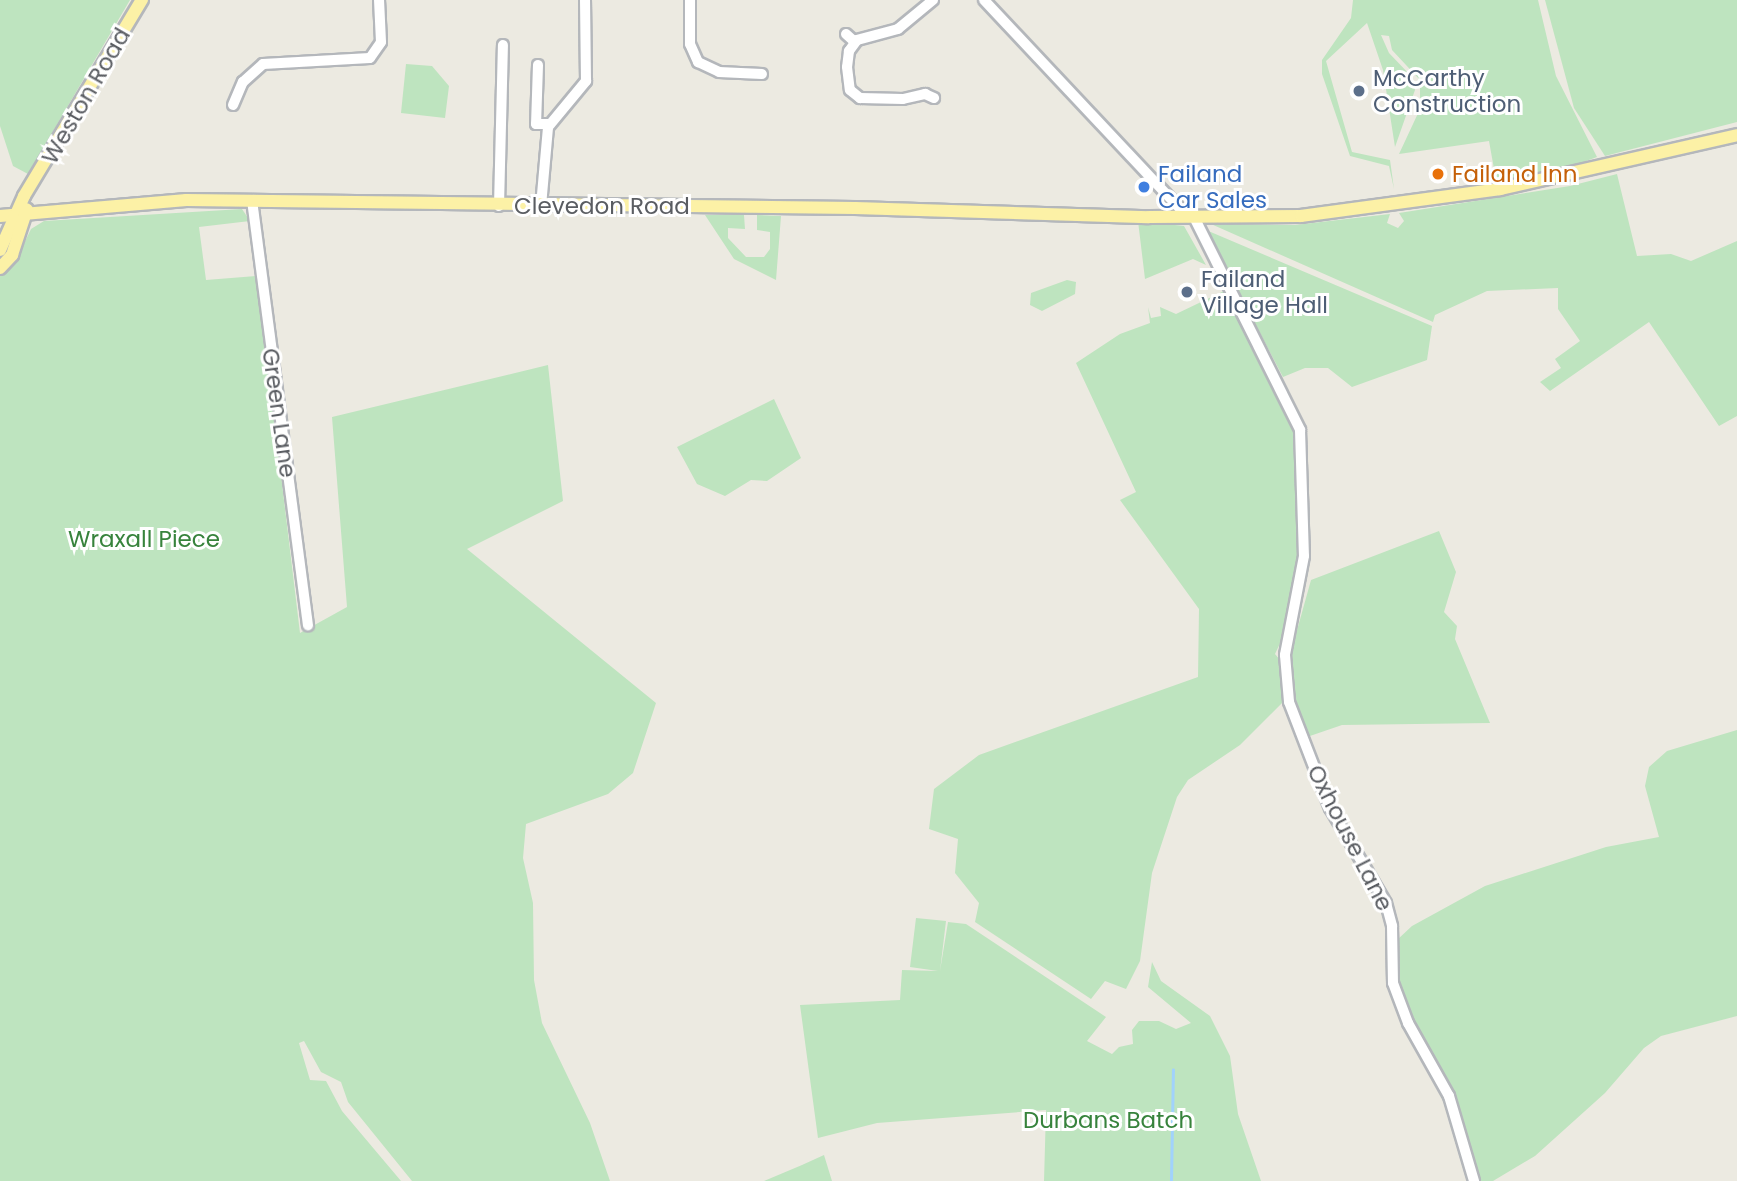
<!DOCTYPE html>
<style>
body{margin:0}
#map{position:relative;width:1737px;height:1181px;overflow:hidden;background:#eceae1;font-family:Poppins,sans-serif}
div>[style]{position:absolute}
.green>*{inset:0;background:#bee4bf}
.stream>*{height:2.5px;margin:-1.25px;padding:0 1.25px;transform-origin:1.25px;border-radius:1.25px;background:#a1d2fc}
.roads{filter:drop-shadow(2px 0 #b4b7bb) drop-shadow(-2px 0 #b4b7bb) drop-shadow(0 2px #b4b7bb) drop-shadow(0 -2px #b4b7bb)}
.minor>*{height:10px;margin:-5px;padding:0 5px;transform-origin:5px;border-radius:5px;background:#fff}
.major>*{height:12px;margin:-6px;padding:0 6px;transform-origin:6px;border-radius:6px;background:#fcf1a6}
.dots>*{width:19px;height:19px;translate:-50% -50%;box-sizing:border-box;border:4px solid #fff;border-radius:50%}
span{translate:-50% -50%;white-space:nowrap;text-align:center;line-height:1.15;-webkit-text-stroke:6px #fff;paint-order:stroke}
.service-label{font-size:23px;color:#4e5e75}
.left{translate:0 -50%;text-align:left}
.street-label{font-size:23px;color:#5a5d62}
.shop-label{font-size:23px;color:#366cbe}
.food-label{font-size:23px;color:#c56008}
.park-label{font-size:23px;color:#37833c}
</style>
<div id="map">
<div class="green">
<i style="clip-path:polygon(0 0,130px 0,28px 174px,13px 166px,0 126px)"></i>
<i style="clip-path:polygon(1353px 0,1538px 0,1556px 76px,1597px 157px,1570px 167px,1496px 180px,1489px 141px,1399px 154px,1420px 109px,1420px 80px,1392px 50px,1389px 36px,1381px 35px,1389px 53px,1412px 77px,1415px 90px,1395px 147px,1383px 70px,1367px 23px,1326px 61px,1352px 152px,1390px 160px,1394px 189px,1389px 166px,1350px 156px,1322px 74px,1322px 60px,1351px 18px)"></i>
<i style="clip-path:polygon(1545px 0,1737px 0,1737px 122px,1605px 156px,1574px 108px)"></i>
<i style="clip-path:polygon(406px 64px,432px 66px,449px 86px,445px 118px,401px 113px)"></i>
<i style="clip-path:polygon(1617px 174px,1637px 256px,1671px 254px,1691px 261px,1737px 241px,1737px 416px,1719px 426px,1649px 322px,1550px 391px,1540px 382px,1561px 368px,1555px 359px,1580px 341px,1558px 309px,1558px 288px,1487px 291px,1435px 315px,1433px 322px,1211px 224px,1295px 225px,1390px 214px,1387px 223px,1398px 228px,1404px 221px,1399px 213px,1570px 186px)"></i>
<i style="clip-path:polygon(242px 209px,250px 221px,199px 227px,206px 280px,257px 276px,300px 633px,347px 607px,332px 417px,548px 365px,563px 501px,467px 549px,656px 703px,633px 773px,608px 794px,526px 824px,523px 858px,533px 903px,534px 980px,542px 1023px,590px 1123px,610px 1181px,412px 1181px,348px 1102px,341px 1082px,321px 1072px,304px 1041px,299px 1043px,310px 1080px,326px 1081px,342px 1111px,401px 1181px,0 1181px,0 275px,16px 260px,31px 229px,44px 221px)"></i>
<i style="clip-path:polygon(705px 215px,744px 215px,745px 229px,728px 228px,728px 238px,746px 257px,764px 257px,770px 249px,770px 232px,757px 230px,757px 215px,781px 216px,776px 280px,734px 259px)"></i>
<i style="clip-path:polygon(1138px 221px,1184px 226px,1206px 265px,1193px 259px,1145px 279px)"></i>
<i style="clip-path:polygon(1206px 230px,1432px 326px,1427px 360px,1352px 387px,1328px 368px,1305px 368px,1283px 377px)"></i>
<i style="clip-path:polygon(1067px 280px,1076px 282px,1075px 294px,1042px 311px,1030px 305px,1031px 293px)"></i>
<i style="clip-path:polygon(1224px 291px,1296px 433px,1301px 517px,1297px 573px,1284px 635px,1275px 654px,1280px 660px,1283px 702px,1240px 745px,1188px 780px,1177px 797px,1152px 873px,1140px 961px,1126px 989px,1105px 981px,1091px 999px,975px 922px,979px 903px,955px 873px,958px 839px,929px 829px,934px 789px,979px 755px,1198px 677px,1199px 609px,1120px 500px,1136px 492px,1076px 363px,1120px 334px,1150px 323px,1148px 307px,1151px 318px,1161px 316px,1160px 307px,1176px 314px)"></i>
<i style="clip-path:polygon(774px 399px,801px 458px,767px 481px,751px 480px,725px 496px,697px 484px,677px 447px)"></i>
<i style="clip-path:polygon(1439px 531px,1456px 572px,1444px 612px,1457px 626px,1455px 639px,1490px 723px,1342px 725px,1307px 737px,1290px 680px,1289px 659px,1311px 580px)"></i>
<i style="clip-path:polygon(1737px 730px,1737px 1016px,1661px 1036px,1644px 1048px,1605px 1093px,1535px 1156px,1493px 1181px,1478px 1181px,1459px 1111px,1396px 984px,1397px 940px,1412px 926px,1485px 886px,1606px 847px,1659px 837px,1645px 786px,1649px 767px,1667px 751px)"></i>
<i style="clip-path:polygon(916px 918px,946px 921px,940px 971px,948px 922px,966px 924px,1106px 1017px,1087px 1041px,1112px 1054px,1119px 1047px,1133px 1044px,1132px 1030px,1139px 1021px,1159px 1021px,1176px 1029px,1191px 1023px,1148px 987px,1152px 962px,1161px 981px,1210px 1016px,1230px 1056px,1238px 1114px,1261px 1181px,1044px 1181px,1046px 1110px,877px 1123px,818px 1138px,800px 1005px,900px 1000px,902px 970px,938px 971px,910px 967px)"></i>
<i style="clip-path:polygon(824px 1155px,832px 1181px,764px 1181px,802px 1165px)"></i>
</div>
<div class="stream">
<i style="left:1171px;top:1181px;width:111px;rotate:-89deg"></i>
</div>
<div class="roads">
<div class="minor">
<i style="left:690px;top:0;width:44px;rotate:90deg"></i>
<i style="left:690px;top:44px;width:20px;rotate:66deg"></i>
<i style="left:698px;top:62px;width:23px;rotate:25deg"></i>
<i style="left:719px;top:72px;width:43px;rotate:2.7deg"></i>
<i style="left:933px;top:0;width:45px;rotate:140.4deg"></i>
<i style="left:898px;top:29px;width:42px;rotate:165deg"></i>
<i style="left:857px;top:40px;width:14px;rotate:126deg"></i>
<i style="left:849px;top:51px;width:16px;rotate:97deg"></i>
<i style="left:847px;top:67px;width:23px;rotate:83deg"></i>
<i style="left:850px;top:90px;width:13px;rotate:39deg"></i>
<i style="left:860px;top:98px;width:43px;rotate:1.3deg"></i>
<i style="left:903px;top:99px;width:23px;rotate:-13deg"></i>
<i style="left:925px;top:94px;width:10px;rotate:24deg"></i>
<i style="left:984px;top:0;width:295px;rotate:46.8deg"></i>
<i style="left:846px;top:34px;width:12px;rotate:42deg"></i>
<i style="left:538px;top:65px;width:59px;rotate:91.9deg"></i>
<i style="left:536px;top:124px;width:13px"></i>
<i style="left:233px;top:105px;width:25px;rotate:-67deg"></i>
<i style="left:243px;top:82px;width:27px;rotate:-42deg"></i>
<i style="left:263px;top:64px;width:107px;rotate:-3.2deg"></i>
<i style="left:370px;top:58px;width:19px;rotate:-55deg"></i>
<i style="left:381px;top:42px;width:42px;rotate:-92.7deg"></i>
<i style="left:252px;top:200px;width:429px;rotate:82.5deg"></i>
<i style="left:499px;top:206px;width:161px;rotate:-88.6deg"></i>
<i style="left:541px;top:206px;width:79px;rotate:-84.9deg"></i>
<i style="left:548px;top:127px;width:60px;rotate:-50.4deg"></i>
<i style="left:586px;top:81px;width:81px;rotate:-90.7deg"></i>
<i style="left:1193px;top:215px;width:240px;rotate:63.5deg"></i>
<i style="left:1300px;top:430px;width:126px;rotate:88.2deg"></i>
<i style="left:1304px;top:556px;width:101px;rotate:100.9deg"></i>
<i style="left:1285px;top:655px;width:47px;rotate:85.1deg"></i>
<i style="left:1289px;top:702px;width:114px;rotate:68.9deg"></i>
<i style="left:1330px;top:808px;width:110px;rotate:59.5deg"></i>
<i style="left:1386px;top:903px;width:24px;rotate:75deg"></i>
<i style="left:1392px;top:926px;width:57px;rotate:89deg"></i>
<i style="left:1393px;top:983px;width:43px;rotate:69.4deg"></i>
<i style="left:1408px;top:1023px;width:84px;rotate:60.7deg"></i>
<i style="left:1449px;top:1096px;width:89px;rotate:73.6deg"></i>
</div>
<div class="major">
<i style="left:0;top:216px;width:187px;rotate:-4.9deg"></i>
<i style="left:186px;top:200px;width:669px;rotate:0.69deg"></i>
<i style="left:855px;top:208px;width:294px;rotate:1.8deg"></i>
<i style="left:1149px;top:217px;width:152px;rotate:-0.4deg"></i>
<i style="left:1301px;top:216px;width:201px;rotate:-7.7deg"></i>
<i style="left:1500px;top:189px;width:243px;rotate:-12.8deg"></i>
<i style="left:0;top:250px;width:59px;rotate:-66deg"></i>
<i style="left:24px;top:196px;width:229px;rotate:-59deg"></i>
<i style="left:0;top:268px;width:18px;rotate:-47deg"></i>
<i style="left:12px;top:255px;width:48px;rotate:-71.9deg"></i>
</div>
</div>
<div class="dots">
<i style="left:1359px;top:91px;background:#5c6f8a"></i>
<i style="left:1438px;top:174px;background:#e8710a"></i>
<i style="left:1144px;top:187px;background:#3f7fe0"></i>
<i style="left:1187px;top:292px;background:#5c6f8a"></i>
</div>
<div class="service-label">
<span class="left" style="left:1373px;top:91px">McCarthy<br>Construction</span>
<span class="left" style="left:1201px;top:292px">Failand<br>Village Hall</span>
</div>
<div class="street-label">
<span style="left:86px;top:96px;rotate:-60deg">Weston Road</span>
<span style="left:602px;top:206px">Clevedon Road</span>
<span style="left:279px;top:413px;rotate:82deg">Green Lane</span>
<span style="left:1350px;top:838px;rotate:63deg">Oxhouse Lane</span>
</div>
<div class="shop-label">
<span class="left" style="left:1158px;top:187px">Failand<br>Car Sales</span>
</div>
<div class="food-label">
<span class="left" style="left:1452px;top:174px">Failand Inn</span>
</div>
<div class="park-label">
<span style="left:144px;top:539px">Wraxall Piece</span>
<span style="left:1108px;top:1120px">Durbans Batch</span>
</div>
</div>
